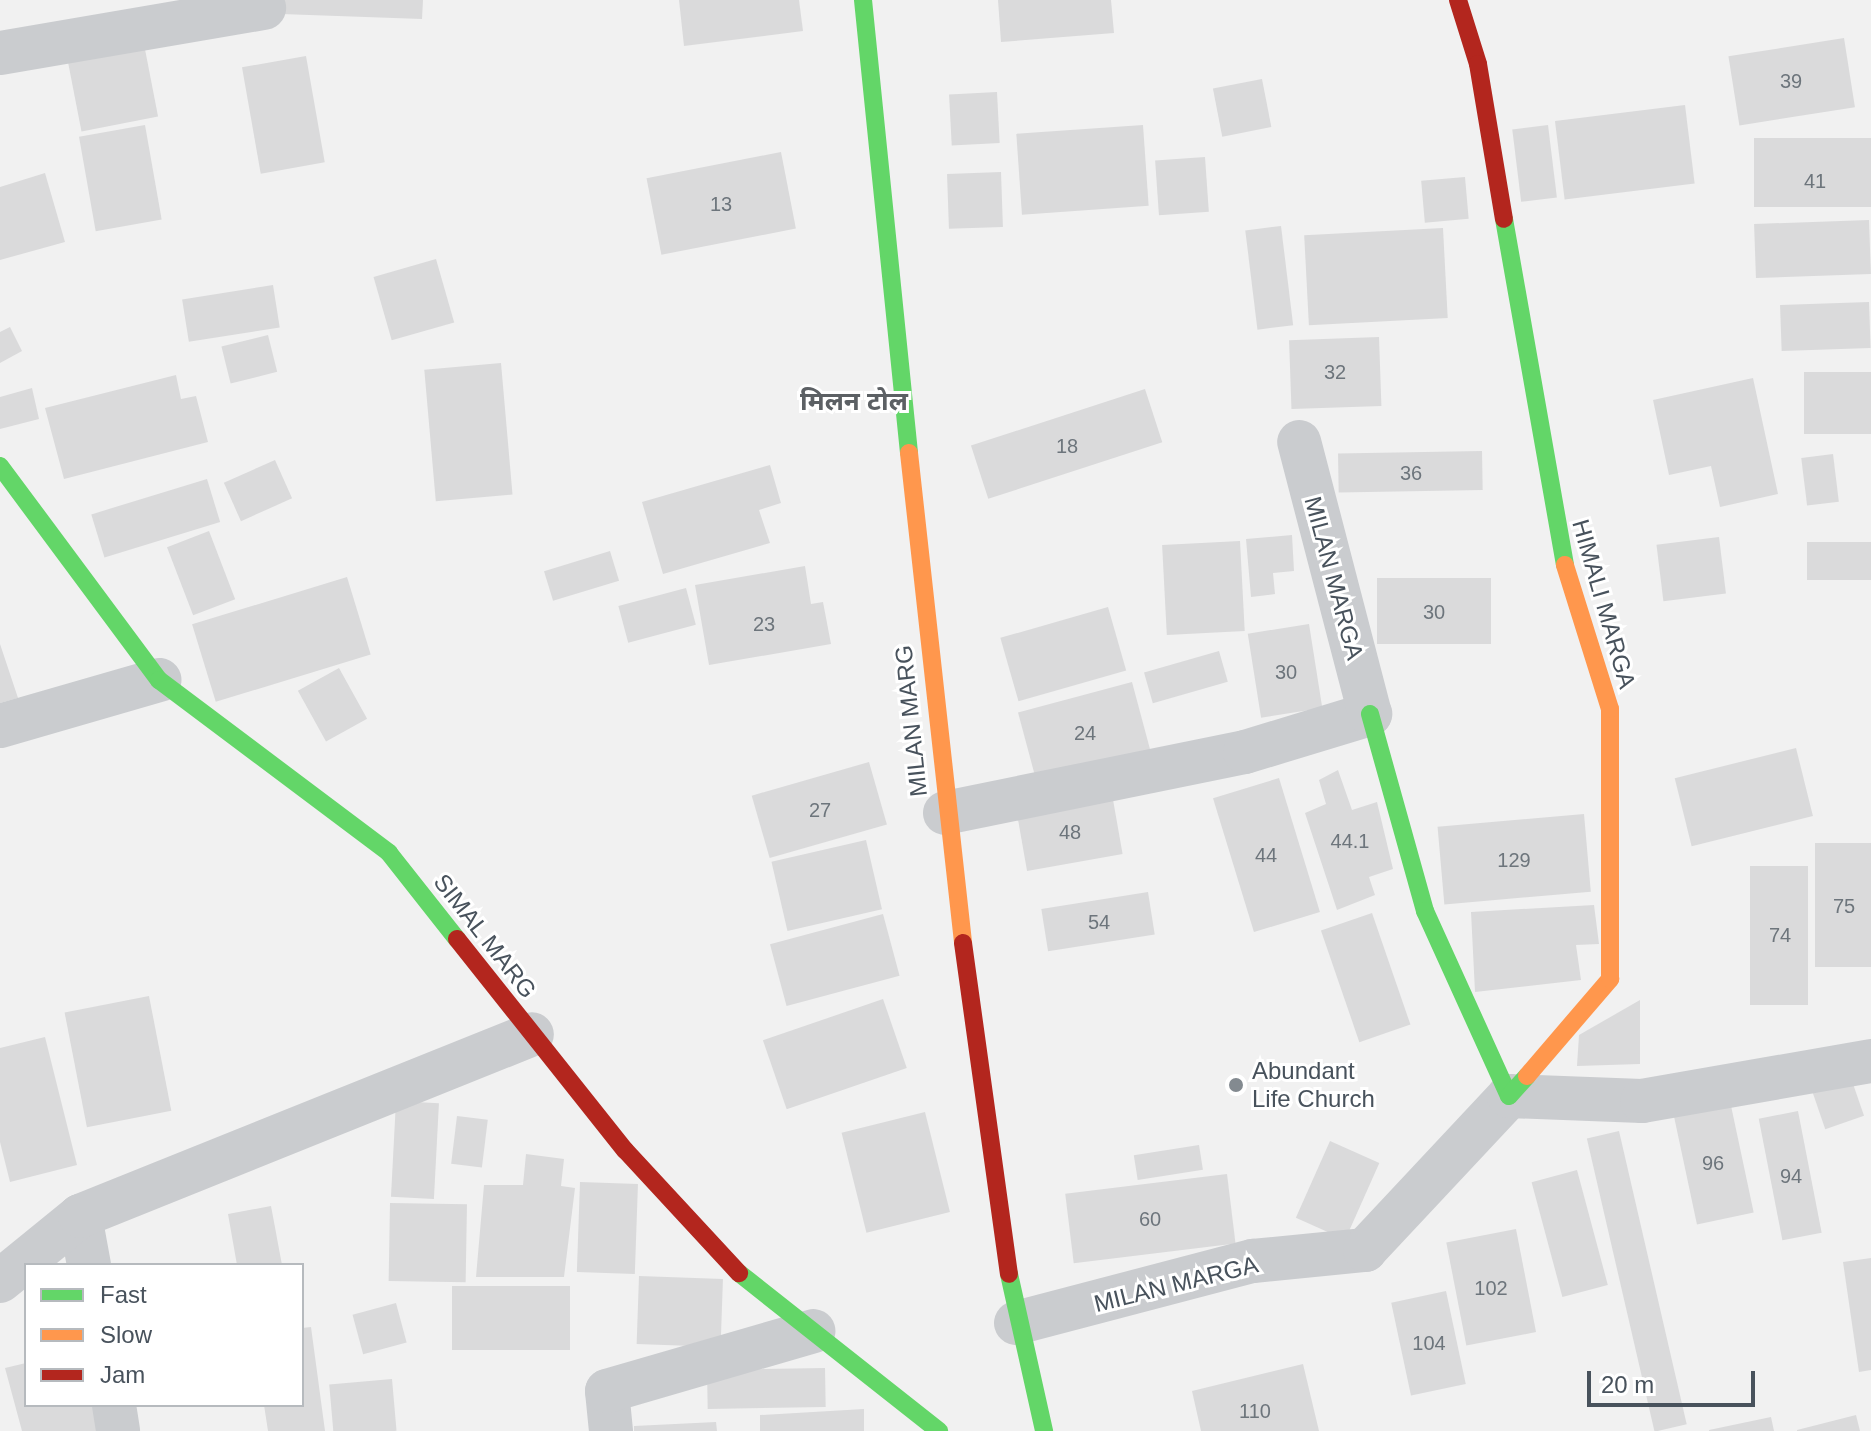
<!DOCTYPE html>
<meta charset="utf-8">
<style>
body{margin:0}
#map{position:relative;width:1871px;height:1431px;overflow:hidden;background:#f1f1f1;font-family:Helvetica,"Noto Sans Devanagari",sans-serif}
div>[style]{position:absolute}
.building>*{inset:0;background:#dadadb;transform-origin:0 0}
.street>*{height:44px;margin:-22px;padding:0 22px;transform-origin:22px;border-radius:22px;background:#cacccf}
.fast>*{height:18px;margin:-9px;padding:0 9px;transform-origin:9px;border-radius:9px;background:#63d668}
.slow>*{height:18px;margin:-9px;padding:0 9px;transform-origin:9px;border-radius:9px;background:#ff974d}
.jam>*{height:18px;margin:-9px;padding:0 9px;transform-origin:9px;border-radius:9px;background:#b3261e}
.dots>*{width:22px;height:22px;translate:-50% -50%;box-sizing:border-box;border:4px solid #fff;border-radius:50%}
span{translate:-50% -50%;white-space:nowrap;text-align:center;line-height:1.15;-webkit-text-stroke:6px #fff;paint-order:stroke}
.number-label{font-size:20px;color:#6d757c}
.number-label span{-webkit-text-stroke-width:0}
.street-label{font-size:24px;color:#48525c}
.poi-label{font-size:24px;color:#48525c}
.left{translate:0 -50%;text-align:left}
.neighbourhood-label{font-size:26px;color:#5c6064;font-weight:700}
.legend{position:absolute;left:24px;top:1263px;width:280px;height:144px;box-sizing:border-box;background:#fff;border:2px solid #b6babe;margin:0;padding:10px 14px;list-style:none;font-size:24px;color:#48525c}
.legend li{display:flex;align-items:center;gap:16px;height:40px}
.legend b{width:40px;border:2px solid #b6babe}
.scale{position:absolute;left:1587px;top:1371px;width:168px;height:36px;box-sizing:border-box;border:4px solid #48525c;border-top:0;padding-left:10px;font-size:24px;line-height:28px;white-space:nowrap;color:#48525c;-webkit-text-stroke:6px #fff;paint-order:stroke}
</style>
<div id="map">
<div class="building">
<i style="clip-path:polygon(281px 0,423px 0,422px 19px,281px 14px)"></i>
<i style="clip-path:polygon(679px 0,799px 0,803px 31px,684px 46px)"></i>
<i style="clip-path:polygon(998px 0,1111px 0,1114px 33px,1001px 42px)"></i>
<i style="left:1844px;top:38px;width:70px;height:117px;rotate:81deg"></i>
<i style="left:143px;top:39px;width:79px;height:78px;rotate:79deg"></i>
<i style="left:306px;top:56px;width:108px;height:65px;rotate:80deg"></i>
<i style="left:1262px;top:79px;width:49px;height:50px;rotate:79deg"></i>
<i style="left:997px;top:92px;width:51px;height:48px;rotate:87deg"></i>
<i style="left:1685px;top:105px;width:79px;height:131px;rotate:83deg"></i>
<i style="left:145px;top:125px;width:96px;height:67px;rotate:80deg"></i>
<i style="left:1143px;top:125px;width:81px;height:127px;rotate:86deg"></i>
<i style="left:1548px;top:125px;width:73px;height:36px;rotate:83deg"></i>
<i style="left:1871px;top:138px;width:69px;height:117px;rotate:90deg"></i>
<i style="left:781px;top:152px;width:78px;height:137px;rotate:79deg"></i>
<i style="left:1205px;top:157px;width:55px;height:50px;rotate:86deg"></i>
<i style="left:1001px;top:172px;width:55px;height:54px;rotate:88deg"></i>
<i style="clip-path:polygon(45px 173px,65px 242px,0 260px,0 187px)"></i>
<i style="left:1465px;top:177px;width:42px;height:44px;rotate:85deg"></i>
<i style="left:1869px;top:220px;width:54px;height:115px;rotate:88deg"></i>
<i style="left:1281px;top:226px;width:100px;height:36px;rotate:83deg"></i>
<i style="left:1443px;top:228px;width:90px;height:139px;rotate:87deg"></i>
<i style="left:436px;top:259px;width:66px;height:65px;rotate:74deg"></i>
<i style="left:273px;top:285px;width:43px;height:92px;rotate:81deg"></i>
<i style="left:1869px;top:302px;width:46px;height:89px;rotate:88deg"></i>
<i style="clip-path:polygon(10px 327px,22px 351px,0 363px,0 332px)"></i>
<i style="left:268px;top:335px;width:38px;height:48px;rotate:76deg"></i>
<i style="left:1379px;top:337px;width:69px;height:90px;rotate:88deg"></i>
<i style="left:501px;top:363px;width:132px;height:77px;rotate:85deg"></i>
<i style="left:1871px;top:372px;width:62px;height:67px;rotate:90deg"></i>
<i style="clip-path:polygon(176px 375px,181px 399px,196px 396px,208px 442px,64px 479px,45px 408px)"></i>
<i style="clip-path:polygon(1753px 378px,1778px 494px,1720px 507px,1711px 466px,1669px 475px,1653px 400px)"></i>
<i style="clip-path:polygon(32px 388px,39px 419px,0 429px,0 397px)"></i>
<i style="left:1145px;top:389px;width:56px;height:183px;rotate:72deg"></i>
<i style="left:1482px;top:451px;width:39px;height:144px;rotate:89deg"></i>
<i style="left:1833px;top:454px;width:48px;height:32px;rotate:83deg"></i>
<i style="left:275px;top:460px;width:42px;height:56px;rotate:66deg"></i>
<i style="clip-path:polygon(770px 465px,781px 503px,759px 510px,770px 543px,663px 574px,642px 502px)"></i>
<i style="left:207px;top:479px;width:45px;height:121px;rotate:73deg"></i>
<i style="left:209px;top:531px;width:73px;height:45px;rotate:69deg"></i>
<i style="clip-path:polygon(1292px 535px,1294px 571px,1273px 573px,1275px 594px,1251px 597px,1246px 539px)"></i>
<i style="left:1719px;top:537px;width:57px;height:63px;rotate:83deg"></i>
<i style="left:1240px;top:541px;width:90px;height:78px;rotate:87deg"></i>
<i style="left:1871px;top:542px;width:38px;height:64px;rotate:90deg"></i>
<i style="left:610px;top:551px;width:31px;height:69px;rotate:73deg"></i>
<i style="clip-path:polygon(805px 566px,811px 604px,823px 602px,831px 644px,709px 665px,695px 585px)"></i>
<i style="left:347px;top:577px;width:81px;height:162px;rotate:73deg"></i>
<i style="left:1491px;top:578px;width:66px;height:114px;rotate:90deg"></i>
<i style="left:686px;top:588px;width:38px;height:70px;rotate:75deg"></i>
<i style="left:1108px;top:607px;width:66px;height:112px;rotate:74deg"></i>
<i style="left:1309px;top:624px;width:85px;height:62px;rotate:81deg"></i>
<i style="clip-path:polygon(0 644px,18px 698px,0 703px)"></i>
<i style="left:1219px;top:651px;width:32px;height:78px;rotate:74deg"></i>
<i style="left:339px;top:668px;width:58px;height:47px;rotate:61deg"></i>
<i style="left:1132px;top:682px;width:74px;height:118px;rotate:75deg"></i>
<i style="left:1796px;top:748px;width:70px;height:125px;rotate:76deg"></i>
<i style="left:869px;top:762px;width:65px;height:122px;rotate:74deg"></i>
<i style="clip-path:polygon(1338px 770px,1352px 810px,1377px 802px,1393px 869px,1369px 877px,1375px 895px,1337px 910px,1305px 813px,1326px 804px,1319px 780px)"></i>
<i style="left:1279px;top:778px;width:140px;height:69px;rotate:73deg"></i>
<i style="left:1112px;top:794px;width:61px;height:97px;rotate:80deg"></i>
<i style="left:1584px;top:814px;width:78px;height:147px;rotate:85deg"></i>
<i style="left:866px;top:840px;width:71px;height:97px;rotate:77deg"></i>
<i style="left:1871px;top:843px;width:124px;height:56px;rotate:90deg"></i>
<i style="left:1750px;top:866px;width:58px;height:139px"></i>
<i style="left:1148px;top:892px;width:43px;height:108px;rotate:81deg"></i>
<i style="clip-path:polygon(1594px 905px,1599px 944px,1576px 945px,1581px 980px,1475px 992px,1471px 912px)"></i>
<i style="left:1372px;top:913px;width:118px;height:54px;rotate:71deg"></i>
<i style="left:883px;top:914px;width:64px;height:117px;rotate:75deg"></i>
<i style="left:149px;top:996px;width:117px;height:86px;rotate:79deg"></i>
<i style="left:883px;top:999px;width:73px;height:127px;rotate:71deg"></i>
<i style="clip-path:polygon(1640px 1000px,1640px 1064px,1577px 1066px,1579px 1035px)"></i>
<i style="clip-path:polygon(45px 1037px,77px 1165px,10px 1182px,0 1142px,0 1048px)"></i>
<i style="left:1851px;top:1078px;width:40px;height:41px;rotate:71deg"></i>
<i style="left:396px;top:1101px;width:43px;height:96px;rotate:3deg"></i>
<i style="left:1730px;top:1101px;width:114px;height:58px;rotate:78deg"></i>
<i style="left:1798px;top:1111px;width:124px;height:40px;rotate:79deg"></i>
<i style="left:925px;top:1112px;width:103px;height:86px;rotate:76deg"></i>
<i style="left:457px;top:1116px;width:31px;height:48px;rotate:7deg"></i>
<i style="left:1619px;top:1131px;width:301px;height:33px;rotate:77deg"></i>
<i style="left:1330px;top:1141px;width:54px;height:84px;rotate:24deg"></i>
<i style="left:1199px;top:1145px;width:25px;height:66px;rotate:81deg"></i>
<i style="clip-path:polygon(526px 1154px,564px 1159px,561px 1186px,575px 1188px,564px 1277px,476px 1277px,484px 1185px,523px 1185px)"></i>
<i style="left:1577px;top:1170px;width:119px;height:47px;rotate:75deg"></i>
<i style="left:1227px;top:1174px;width:70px;height:163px;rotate:83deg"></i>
<i style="left:580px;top:1182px;width:58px;height:90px;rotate:2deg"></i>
<i style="left:390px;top:1203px;width:77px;height:78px;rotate:1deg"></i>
<i style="clip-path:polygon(271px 1206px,282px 1265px,237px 1265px,228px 1214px)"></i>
<i style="left:1516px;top:1229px;width:105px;height:71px;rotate:79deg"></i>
<i style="clip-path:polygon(1871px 1258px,1871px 1370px,1859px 1372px,1843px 1262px)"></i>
<i style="left:639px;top:1276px;width:84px;height:68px;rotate:2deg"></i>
<i style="left:452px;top:1286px;width:118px;height:64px"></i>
<i style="left:1446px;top:1291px;width:95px;height:56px;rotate:78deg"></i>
<i style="left:396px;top:1303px;width:41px;height:45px;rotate:75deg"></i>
<i style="clip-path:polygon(311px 1327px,325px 1431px,268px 1431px,264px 1405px,302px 1405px,302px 1328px)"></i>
<i style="clip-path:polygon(26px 1363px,26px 1405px,95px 1405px,102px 1431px,22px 1431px,5px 1368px)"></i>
<i style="clip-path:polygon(1303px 1364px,1319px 1431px,1201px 1431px,1192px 1391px)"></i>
<i style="left:825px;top:1368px;width:39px;height:118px;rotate:89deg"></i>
<i style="left:392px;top:1379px;width:52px;height:63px;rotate:85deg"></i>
<i style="clip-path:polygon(864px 1409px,864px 1431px,760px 1431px,760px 1415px)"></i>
<i style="clip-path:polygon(1856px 1415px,1860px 1431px,1797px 1431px,1797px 1430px)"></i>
<i style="clip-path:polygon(1771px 1417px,1774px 1431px,1709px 1431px,1709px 1430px)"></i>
<i style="clip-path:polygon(716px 1422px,717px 1431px,634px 1431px,634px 1426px)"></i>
</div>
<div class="street">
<i style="left:0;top:53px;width:268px;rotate:-9.7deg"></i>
<i style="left:0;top:726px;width:166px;rotate:-16.1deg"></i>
<i style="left:945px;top:813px;width:306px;rotate:-11.5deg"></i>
<i style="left:1245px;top:752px;width:131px;rotate:-16.9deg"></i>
<i style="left:1370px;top:714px;width:281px;rotate:-104.6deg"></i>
<i style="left:80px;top:1216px;width:50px;rotate:79.6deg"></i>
<i style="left:0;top:1281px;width:103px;rotate:-39.1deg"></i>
<i style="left:80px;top:1216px;width:487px;rotate:-21.9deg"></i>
<i style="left:1016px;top:1323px;width:245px;rotate:-14.7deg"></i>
<i style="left:1253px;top:1261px;width:113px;rotate:-5.6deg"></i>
<i style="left:1365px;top:1250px;width:211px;rotate:-46.9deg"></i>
<i style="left:1509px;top:1096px;width:133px;rotate:2.2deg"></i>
<i style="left:1642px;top:1101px;width:232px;rotate:-9.9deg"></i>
<i style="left:114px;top:1405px;width:26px;rotate:81deg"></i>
<i style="left:611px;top:1431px;width:40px;rotate:-95.7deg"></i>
<i style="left:607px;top:1391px;width:215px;rotate:-16.2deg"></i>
</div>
<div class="fast">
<i style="left:863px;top:0;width:455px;rotate:84.2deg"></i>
<i style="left:1504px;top:219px;width:351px;rotate:80deg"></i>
<i style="left:0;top:466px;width:267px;rotate:53.4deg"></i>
<i style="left:159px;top:680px;width:288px;rotate:36.9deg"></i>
<i style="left:389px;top:853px;width:110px;rotate:51.7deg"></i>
<i style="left:1370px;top:714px;width:205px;rotate:74.4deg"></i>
<i style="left:1425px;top:911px;width:203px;rotate:65.6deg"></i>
<i style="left:1509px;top:1096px;width:27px;rotate:-48deg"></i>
<i style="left:739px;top:1273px;width:255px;rotate:38.3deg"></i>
<i style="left:1009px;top:1274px;width:161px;rotate:77.4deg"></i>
</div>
<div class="slow">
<i style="left:909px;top:453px;width:493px;rotate:83.7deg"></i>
<i style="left:1527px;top:1076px;width:128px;rotate:-49.4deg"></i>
<i style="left:1610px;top:979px;width:270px;rotate:-90deg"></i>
<i style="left:1610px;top:709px;width:151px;rotate:-107.4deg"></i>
</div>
<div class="jam">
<i style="left:1458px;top:0;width:67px;rotate:72.6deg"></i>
<i style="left:1478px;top:64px;width:157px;rotate:80.5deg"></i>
<i style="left:457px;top:939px;width:270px;rotate:51.5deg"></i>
<i style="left:625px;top:1150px;width:168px;rotate:47.2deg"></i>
<i style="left:963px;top:943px;width:334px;rotate:82.1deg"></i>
</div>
<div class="dots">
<i style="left:1236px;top:1085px;background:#838a90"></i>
</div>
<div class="number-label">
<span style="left:1791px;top:81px">39</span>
<span style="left:1815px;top:181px">41</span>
<span style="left:721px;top:204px">13</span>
<span style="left:1335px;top:372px">32</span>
<span style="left:1067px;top:446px">18</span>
<span style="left:1411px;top:473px">36</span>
<span style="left:1434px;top:612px">30</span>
<span style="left:764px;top:624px">23</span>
<span style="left:1286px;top:672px">30</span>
<span style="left:1085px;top:733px">24</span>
<span style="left:820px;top:810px">27</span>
<span style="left:1070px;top:832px">48</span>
<span style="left:1350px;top:841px">44.1</span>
<span style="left:1266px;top:855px">44</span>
<span style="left:1514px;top:860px">129</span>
<span style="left:1844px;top:906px">75</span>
<span style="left:1099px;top:922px">54</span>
<span style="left:1780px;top:935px">74</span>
<span style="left:1713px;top:1163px">96</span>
<span style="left:1791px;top:1176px">94</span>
<span style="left:1150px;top:1219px">60</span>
<span style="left:1491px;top:1288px">102</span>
<span style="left:1429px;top:1343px">104</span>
<span style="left:1255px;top:1411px">110</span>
</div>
<div class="street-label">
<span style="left:1334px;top:578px;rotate:75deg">MILAN MARGA</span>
<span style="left:1604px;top:604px;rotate:74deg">HIMALI MARGA</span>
<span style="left:911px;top:721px;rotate:-96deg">MILAN MARG</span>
<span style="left:485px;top:936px;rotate:52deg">SIMAL MARG</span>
<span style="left:1176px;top:1284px;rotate:-14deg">MILAN MARGA</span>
</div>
<div class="poi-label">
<span class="left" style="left:1252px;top:1085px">Abundant<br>Life Church</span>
</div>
<div class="neighbourhood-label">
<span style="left:854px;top:402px">मिलन टोल</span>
</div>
<ul class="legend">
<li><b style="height:10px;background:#63d668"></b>Fast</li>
<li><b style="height:10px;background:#ff974d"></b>Slow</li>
<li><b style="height:10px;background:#b3261e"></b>Jam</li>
</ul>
<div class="scale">20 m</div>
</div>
